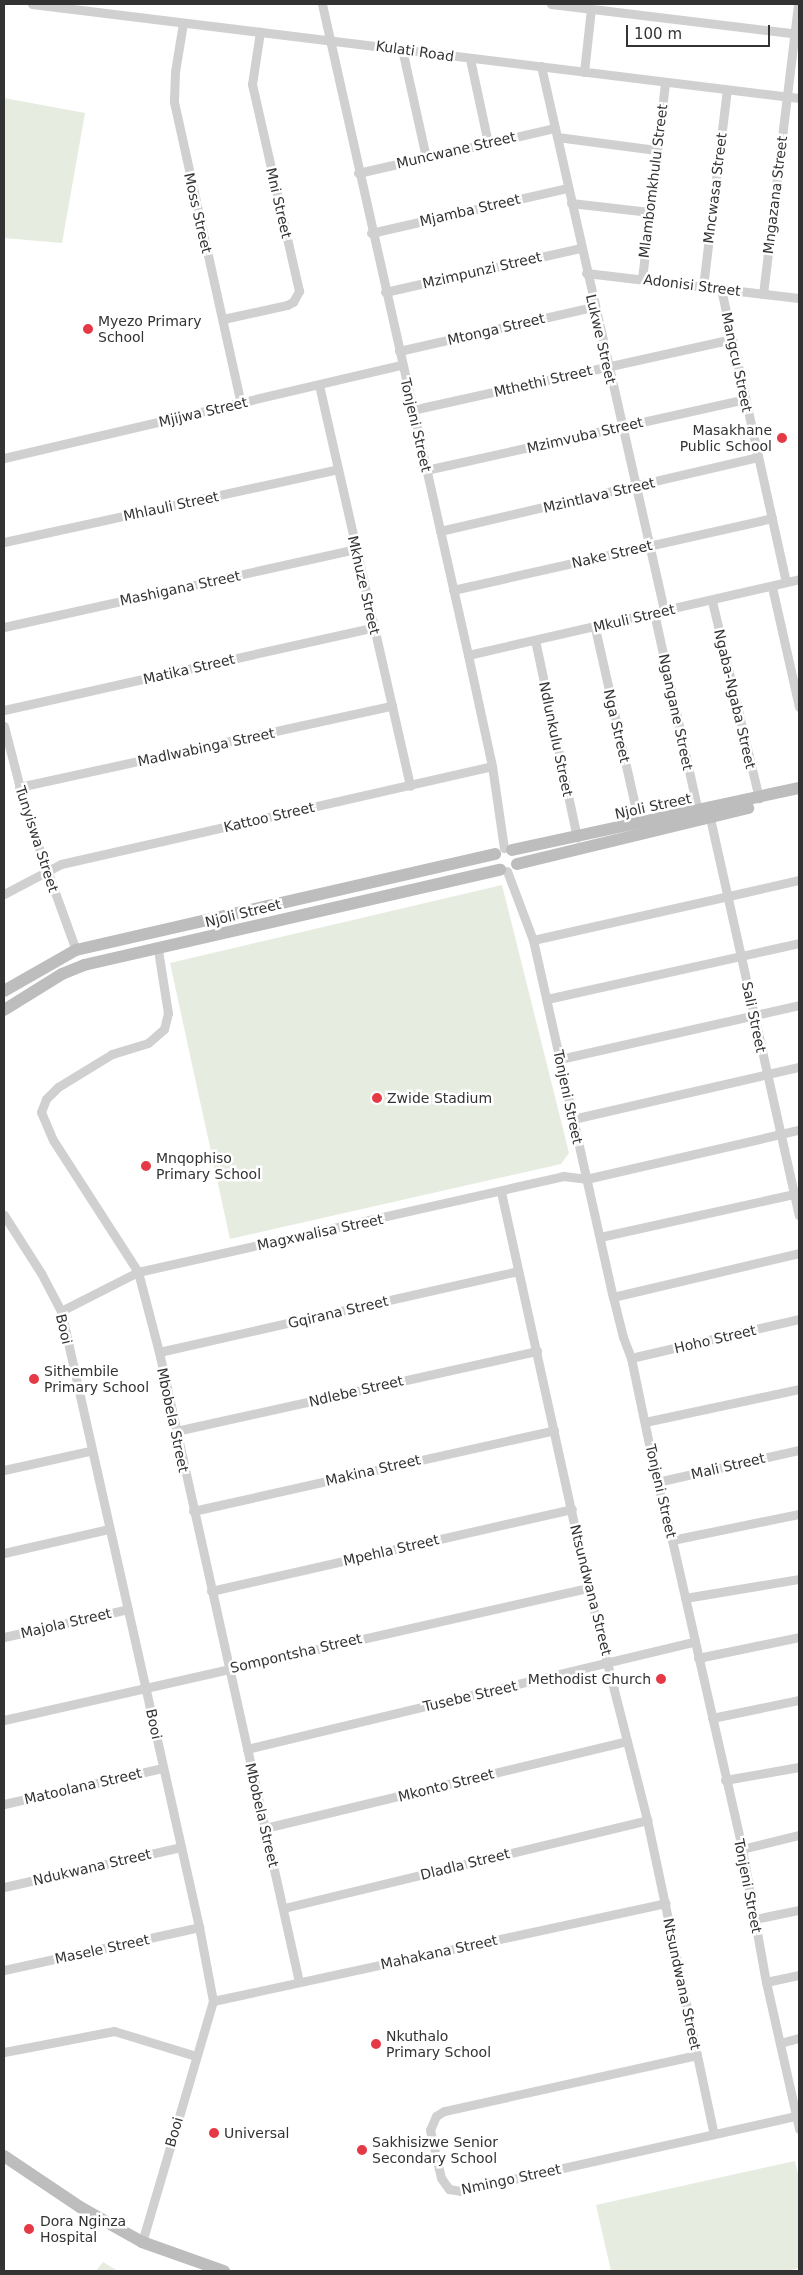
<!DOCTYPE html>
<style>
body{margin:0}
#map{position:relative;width:803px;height:2275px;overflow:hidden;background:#fff;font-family:"DejaVu Sans",sans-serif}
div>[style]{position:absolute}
.green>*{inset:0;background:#e6ecdf}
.street>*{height:9px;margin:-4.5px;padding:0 4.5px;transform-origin:4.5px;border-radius:4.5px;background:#d0d0d0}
.secondary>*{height:12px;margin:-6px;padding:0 6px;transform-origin:6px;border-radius:6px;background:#bdbdbd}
.dots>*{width:14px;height:14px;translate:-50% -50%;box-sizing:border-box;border:2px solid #fff;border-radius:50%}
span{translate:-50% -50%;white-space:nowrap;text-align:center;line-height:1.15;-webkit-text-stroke:5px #fff;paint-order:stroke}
.street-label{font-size:14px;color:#333}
.poi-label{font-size:14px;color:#333}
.left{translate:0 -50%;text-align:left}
.right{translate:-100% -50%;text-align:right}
.frame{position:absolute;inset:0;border:5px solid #333;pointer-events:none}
.scale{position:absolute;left:626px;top:25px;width:144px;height:22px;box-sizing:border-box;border:2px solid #333;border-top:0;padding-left:6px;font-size:15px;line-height:18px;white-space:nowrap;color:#333;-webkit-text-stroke:4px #fff;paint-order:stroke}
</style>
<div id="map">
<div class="green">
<i style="clip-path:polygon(4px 98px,85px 113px,62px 243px,4px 238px)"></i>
<i style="clip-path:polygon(502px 885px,569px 1153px,561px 1164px,230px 1239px,170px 963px)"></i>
<i style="clip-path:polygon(795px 2161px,799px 2178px,799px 2268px,787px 2271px,611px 2271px,596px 2205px)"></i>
<i style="clip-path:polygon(103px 2262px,118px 2271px,96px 2271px)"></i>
</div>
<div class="street">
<i style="left:32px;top:4px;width:773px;rotate:6.99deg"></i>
<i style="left:322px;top:4px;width:667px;rotate:77.36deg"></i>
<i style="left:468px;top:655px;width:114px;rotate:77.8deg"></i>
<i style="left:492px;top:766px;width:83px;rotate:81.7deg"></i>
<i style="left:551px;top:4px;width:250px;rotate:6.9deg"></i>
<i style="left:183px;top:23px;width:50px;rotate:99.3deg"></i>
<i style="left:175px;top:72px;width:30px;rotate:92deg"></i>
<i style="left:174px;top:102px;width:308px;rotate:77.5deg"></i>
<i style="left:402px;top:49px;width:111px;rotate:77.5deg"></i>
<i style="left:470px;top:59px;width:86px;rotate:77.9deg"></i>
<i style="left:541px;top:66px;width:558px;rotate:77.26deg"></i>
<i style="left:584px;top:72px;width:63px;rotate:-83.7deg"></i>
<i style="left:557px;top:137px;width:100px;rotate:7.5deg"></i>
<i style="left:358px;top:173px;width:202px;rotate:-12.9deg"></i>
<i style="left:571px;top:203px;width:79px;rotate:6.6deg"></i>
<i style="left:371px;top:233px;width:202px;rotate:-12.9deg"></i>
<i style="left:586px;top:273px;width:214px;rotate:6.7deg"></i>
<i style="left:642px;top:279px;width:198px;rotate:-83.3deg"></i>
<i style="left:703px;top:287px;width:199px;rotate:-83.1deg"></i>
<i style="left:721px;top:289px;width:299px;rotate:77.5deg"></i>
<i style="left:385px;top:292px;width:200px;rotate:-12.7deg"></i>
<i style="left:763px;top:294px;width:292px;rotate:-83.1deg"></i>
<i style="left:223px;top:319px;width:66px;rotate:-12.3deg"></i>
<i style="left:287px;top:305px;width:7px;rotate:-27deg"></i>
<i style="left:293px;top:302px;width:13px;rotate:-61deg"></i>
<i style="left:299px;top:291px;width:212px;rotate:-102.8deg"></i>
<i style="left:252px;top:84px;width:53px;rotate:-81.3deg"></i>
<i style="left:399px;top:351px;width:199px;rotate:-12.8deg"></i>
<i style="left:319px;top:385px;width:411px;rotate:77.2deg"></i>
<i style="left:412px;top:410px;width:328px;rotate:-12.5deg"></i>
<i style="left:4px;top:458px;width:409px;rotate:-13.2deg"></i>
<i style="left:426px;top:470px;width:327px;rotate:-12.5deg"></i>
<i style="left:440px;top:531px;width:326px;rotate:-13.1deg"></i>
<i style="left:4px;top:542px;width:342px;rotate:-12.3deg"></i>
<i style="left:772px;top:587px;width:123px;rotate:77.3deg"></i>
<i style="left:453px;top:590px;width:327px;rotate:-12.7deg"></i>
<i style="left:712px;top:601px;width:203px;rotate:76.6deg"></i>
<i style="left:654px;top:613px;width:204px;rotate:77.5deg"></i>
<i style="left:4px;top:627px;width:361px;rotate:-12.5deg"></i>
<i style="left:595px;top:628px;width:201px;rotate:77.3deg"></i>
<i style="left:535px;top:640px;width:202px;rotate:78deg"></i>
<i style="left:468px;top:655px;width:340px;rotate:-12.9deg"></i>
<i style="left:4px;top:710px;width:379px;rotate:-12.6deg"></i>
<i style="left:4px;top:726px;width:92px;rotate:75.5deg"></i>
<i style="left:27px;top:815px;width:144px;rotate:70.1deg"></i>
<i style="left:19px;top:787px;width:382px;rotate:-12.3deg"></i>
<i style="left:710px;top:818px;width:407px;rotate:77.4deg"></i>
<i style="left:507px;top:871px;width:74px;rotate:69.4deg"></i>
<i style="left:533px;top:940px;width:366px;rotate:77.4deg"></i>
<i style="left:613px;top:1297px;width:41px;rotate:76deg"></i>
<i style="left:623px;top:1337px;width:22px;rotate:69deg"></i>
<i style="left:631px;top:1358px;width:127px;rotate:78.2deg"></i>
<i style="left:657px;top:1482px;width:60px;rotate:75.5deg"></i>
<i style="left:672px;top:1540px;width:317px;rotate:77.2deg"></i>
<i style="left:742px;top:1849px;width:135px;rotate:79.8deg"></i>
<i style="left:766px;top:1982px;width:151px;rotate:77.3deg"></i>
<i style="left:4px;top:894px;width:64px;rotate:-27.8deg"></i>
<i style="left:61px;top:864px;width:442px;rotate:-12.8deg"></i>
<i style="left:533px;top:940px;width:273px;rotate:-12.7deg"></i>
<i style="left:158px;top:950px;width:64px;rotate:81deg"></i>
<i style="left:168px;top:1013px;width:16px;rotate:104deg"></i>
<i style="left:164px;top:1029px;width:21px;rotate:139deg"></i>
<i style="left:148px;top:1043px;width:38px;rotate:163deg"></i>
<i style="left:112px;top:1054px;width:63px;rotate:148.6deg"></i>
<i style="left:58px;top:1087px;width:17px;rotate:135deg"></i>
<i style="left:46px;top:1099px;width:14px;rotate:111deg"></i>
<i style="left:41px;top:1112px;width:30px;rotate:67deg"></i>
<i style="left:53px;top:1140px;width:157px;rotate:57.2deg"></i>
<i style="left:138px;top:1272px;width:83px;rotate:75.3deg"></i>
<i style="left:159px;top:1352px;width:645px;rotate:77.47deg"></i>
<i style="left:547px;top:999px;width:258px;rotate:-12.5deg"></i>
<i style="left:560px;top:1059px;width:245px;rotate:-12.7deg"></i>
<i style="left:573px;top:1119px;width:232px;rotate:-13deg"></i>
<i style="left:501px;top:1192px;width:405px;rotate:77.6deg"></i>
<i style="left:588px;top:1588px;width:239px;rotate:75.7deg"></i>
<i style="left:647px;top:1820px;width:321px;rotate:78deg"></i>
<i style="left:4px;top:1215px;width:69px;rotate:57.5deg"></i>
<i style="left:41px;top:1273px;width:43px;rotate:62.2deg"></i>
<i style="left:61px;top:1311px;width:631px;rotate:77.37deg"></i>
<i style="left:199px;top:1927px;width:75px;rotate:79.3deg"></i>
<i style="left:213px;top:2001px;width:251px;rotate:106.4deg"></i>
<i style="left:600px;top:1237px;width:204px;rotate:-12.5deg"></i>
<i style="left:613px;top:1297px;width:191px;rotate:-13.3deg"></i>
<i style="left:61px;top:1311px;width:86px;rotate:-26.9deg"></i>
<i style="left:138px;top:1272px;width:436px;rotate:-12.7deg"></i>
<i style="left:563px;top:1176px;width:23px;rotate:7deg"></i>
<i style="left:586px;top:1179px;width:219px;rotate:-13deg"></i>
<i style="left:159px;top:1352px;width:368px;rotate:-12.7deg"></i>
<i style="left:631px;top:1358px;width:172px;rotate:-13.1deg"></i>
<i style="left:645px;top:1422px;width:157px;rotate:-12.1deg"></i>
<i style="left:176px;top:1431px;width:370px;rotate:-12.5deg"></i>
<i style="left:4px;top:1470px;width:88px;rotate:-12.5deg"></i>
<i style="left:657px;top:1482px;width:146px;rotate:-12.7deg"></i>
<i style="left:193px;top:1511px;width:370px;rotate:-12.6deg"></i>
<i style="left:672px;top:1540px;width:130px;rotate:-11.6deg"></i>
<i style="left:4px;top:1553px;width:108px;rotate:-12.9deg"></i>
<i style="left:211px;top:1591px;width:370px;rotate:-12.8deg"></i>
<i style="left:685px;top:1598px;width:116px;rotate:-9.5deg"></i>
<i style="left:4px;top:1637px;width:127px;rotate:-12.7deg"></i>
<i style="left:698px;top:1658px;width:103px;rotate:-11.7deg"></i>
<i style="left:712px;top:1718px;width:89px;rotate:-11.7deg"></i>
<i style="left:4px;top:1720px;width:599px;rotate:-12.74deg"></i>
<i style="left:247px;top:1749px;width:459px;rotate:-13.5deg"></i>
<i style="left:725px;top:1780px;width:75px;rotate:-10deg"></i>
<i style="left:4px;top:1804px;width:163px;rotate:-12.8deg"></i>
<i style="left:265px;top:1828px;width:372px;rotate:-13.5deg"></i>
<i style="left:742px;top:1849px;width:59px;rotate:-13.8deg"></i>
<i style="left:4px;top:1887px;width:181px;rotate:-12.7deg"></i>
<i style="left:284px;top:1908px;width:374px;rotate:-13.6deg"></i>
<i style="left:755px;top:1919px;width:45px;rotate:-11.6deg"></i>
<i style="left:4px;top:1970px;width:200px;rotate:-12.4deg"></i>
<i style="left:766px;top:1982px;width:34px;rotate:-12deg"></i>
<i style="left:213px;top:2001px;width:463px;rotate:-12.2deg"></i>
<i style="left:780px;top:2043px;width:20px;rotate:-15deg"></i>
<i style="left:4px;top:2052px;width:112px;rotate:-10.8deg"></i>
<i style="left:114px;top:2031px;width:86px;rotate:17deg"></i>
<i style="left:697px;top:2055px;width:259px;rotate:167.5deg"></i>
<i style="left:444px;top:2111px;width:9px;rotate:148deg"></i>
<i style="left:436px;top:2116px;width:15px;rotate:113deg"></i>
<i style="left:430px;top:2130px;width:49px;rotate:77.1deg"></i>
<i style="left:441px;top:2178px;width:14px;rotate:54deg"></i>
<i style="left:449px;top:2189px;width:11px;rotate:10deg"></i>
<i style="left:460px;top:2191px;width:344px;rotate:-12.6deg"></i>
</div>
<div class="secondary">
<i style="left:512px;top:850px;width:294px;rotate:-12.2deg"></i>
<i style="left:517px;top:864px;width:238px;rotate:-13.6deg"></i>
<i style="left:4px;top:991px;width:83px;rotate:-29.7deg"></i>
<i style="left:76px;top:950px;width:430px;rotate:-12.9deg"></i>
<i style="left:4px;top:1010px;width:68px;rotate:-31.8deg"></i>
<i style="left:62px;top:974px;width:24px;rotate:-22deg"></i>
<i style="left:84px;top:965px;width:427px;rotate:-12.9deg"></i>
<i style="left:4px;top:2156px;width:92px;rotate:33.9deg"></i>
<i style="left:80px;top:2207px;width:71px;rotate:29.4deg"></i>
<i style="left:142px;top:2242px;width:87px;rotate:19.5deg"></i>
</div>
<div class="dots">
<i style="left:88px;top:329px;background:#e63946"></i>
<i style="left:782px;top:438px;background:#e63946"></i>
<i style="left:377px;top:1098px;background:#e63946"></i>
<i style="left:146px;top:1166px;background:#e63946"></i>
<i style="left:34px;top:1379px;background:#e63946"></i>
<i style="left:661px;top:1679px;background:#e63946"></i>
<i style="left:376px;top:2044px;background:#e63946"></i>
<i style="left:214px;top:2133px;background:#e63946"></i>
<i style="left:362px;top:2150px;background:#e63946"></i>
<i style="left:29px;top:2229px;background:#e63946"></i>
</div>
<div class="street-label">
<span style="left:415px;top:51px;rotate:8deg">Kulati Road</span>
<span style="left:456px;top:150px;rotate:-13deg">Muncwane Street</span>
<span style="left:653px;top:181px;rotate:-83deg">Mlambomkhulu Street</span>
<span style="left:715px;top:188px;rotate:-83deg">Mncwasa Street</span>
<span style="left:775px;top:195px;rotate:-83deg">Mngazana Street</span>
<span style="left:279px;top:203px;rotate:77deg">Mni Street</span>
<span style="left:470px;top:210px;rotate:-13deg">Mjamba Street</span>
<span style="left:198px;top:213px;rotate:77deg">Moss Street</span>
<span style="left:482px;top:270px;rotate:-13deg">Mzimpunzi Street</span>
<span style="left:692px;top:285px;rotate:7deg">Adonisi Street</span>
<span style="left:496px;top:329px;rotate:-13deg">Mtonga Street</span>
<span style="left:601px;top:339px;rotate:77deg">Lukwe Street</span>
<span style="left:737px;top:362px;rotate:78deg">Mangcu Street</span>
<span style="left:543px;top:381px;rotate:-13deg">Mthethi Street</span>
<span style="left:203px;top:412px;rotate:-13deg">Mjijwa Street</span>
<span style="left:416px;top:425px;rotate:77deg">Tonjeni Street</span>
<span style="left:585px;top:435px;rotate:-13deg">Mzimvuba Street</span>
<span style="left:599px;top:495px;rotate:-13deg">Mzintlava Street</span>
<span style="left:171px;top:506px;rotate:-12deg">Mhlauli Street</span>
<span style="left:612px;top:554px;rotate:-13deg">Nake Street</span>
<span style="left:364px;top:585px;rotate:77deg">Mkhuze Street</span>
<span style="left:180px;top:588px;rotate:-12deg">Mashigana Street</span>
<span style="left:634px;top:618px;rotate:-13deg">Mkuli Street</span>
<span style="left:189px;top:669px;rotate:-13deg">Matika Street</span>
<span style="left:735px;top:699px;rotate:77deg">Ngaba-Ngaba Street</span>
<span style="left:676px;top:712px;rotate:78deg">Ngangane Street</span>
<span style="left:617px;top:726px;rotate:77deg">Nga Street</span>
<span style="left:556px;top:739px;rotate:78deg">Ndlunkulu Street</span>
<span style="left:206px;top:747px;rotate:-12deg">Madlwabinga Street</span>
<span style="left:653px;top:806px;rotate:-12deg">Njoli Street</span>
<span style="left:269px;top:817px;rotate:-13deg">Kattoo Street</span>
<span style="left:37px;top:839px;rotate:72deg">Tunyiswa Street</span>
<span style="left:243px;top:913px;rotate:-14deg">Njoli Street</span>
<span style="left:754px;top:1017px;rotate:78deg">Sali Street</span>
<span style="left:568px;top:1097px;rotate:78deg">Tonjeni Street</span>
<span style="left:320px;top:1232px;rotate:-12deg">Magxwalisa Street</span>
<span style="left:338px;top:1312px;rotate:-13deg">Gqirana Street</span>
<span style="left:64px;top:1329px;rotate:77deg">Booi</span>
<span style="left:715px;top:1339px;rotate:-13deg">Hoho Street</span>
<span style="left:356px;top:1391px;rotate:-13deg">Ndlebe Street</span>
<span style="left:173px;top:1420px;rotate:78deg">Mbobela Street</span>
<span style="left:728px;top:1466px;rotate:-13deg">Mali Street</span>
<span style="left:373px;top:1470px;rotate:-13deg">Makina Street</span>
<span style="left:661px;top:1491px;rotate:77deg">Tonjeni Street</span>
<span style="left:391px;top:1550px;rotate:-13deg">Mpehla Street</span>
<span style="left:591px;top:1590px;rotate:76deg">Ntsundwana Street</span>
<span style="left:66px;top:1623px;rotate:-13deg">Majola Street</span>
<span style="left:296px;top:1653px;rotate:-13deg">Sompontsha Street</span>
<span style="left:470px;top:1696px;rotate:-13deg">Tusebe Street</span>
<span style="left:154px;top:1724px;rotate:78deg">Booi</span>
<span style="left:446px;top:1785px;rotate:-14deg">Mkonto Street</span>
<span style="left:83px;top:1786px;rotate:-13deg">Matoolana Street</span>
<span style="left:262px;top:1815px;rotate:77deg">Mbobela Street</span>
<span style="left:465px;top:1864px;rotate:-14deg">Dladla Street</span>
<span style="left:92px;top:1867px;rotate:-13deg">Ndukwana Street</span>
<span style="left:748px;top:1886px;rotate:79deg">Tonjeni Street</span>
<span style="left:102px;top:1949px;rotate:-12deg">Masele Street</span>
<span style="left:439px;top:1952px;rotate:-12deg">Mahakana Street</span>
<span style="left:682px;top:1984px;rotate:78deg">Ntsundwana Street</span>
<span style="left:174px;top:2132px;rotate:-74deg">Booi</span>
<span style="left:511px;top:2179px;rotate:-12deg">Nmingo Street</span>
</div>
<div class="poi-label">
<span class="left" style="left:98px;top:329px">Myezo Primary<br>School</span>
<span class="right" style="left:772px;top:438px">Masakhane<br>Public School</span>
<span class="left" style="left:387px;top:1098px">Zwide Stadium</span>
<span class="left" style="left:156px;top:1166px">Mnqophiso<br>Primary School</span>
<span class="left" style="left:44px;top:1379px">Sithembile<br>Primary School</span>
<span class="right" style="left:651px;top:1679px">Methodist Church</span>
<span class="left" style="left:386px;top:2044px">Nkuthalo<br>Primary School</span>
<span class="left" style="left:224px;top:2133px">Universal</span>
<span class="left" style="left:372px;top:2150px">Sakhisizwe Senior<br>Secondary School</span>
<span class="left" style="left:40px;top:2229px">Dora Nginza<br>Hospital</span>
</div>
<div class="frame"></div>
<div class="scale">100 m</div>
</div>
